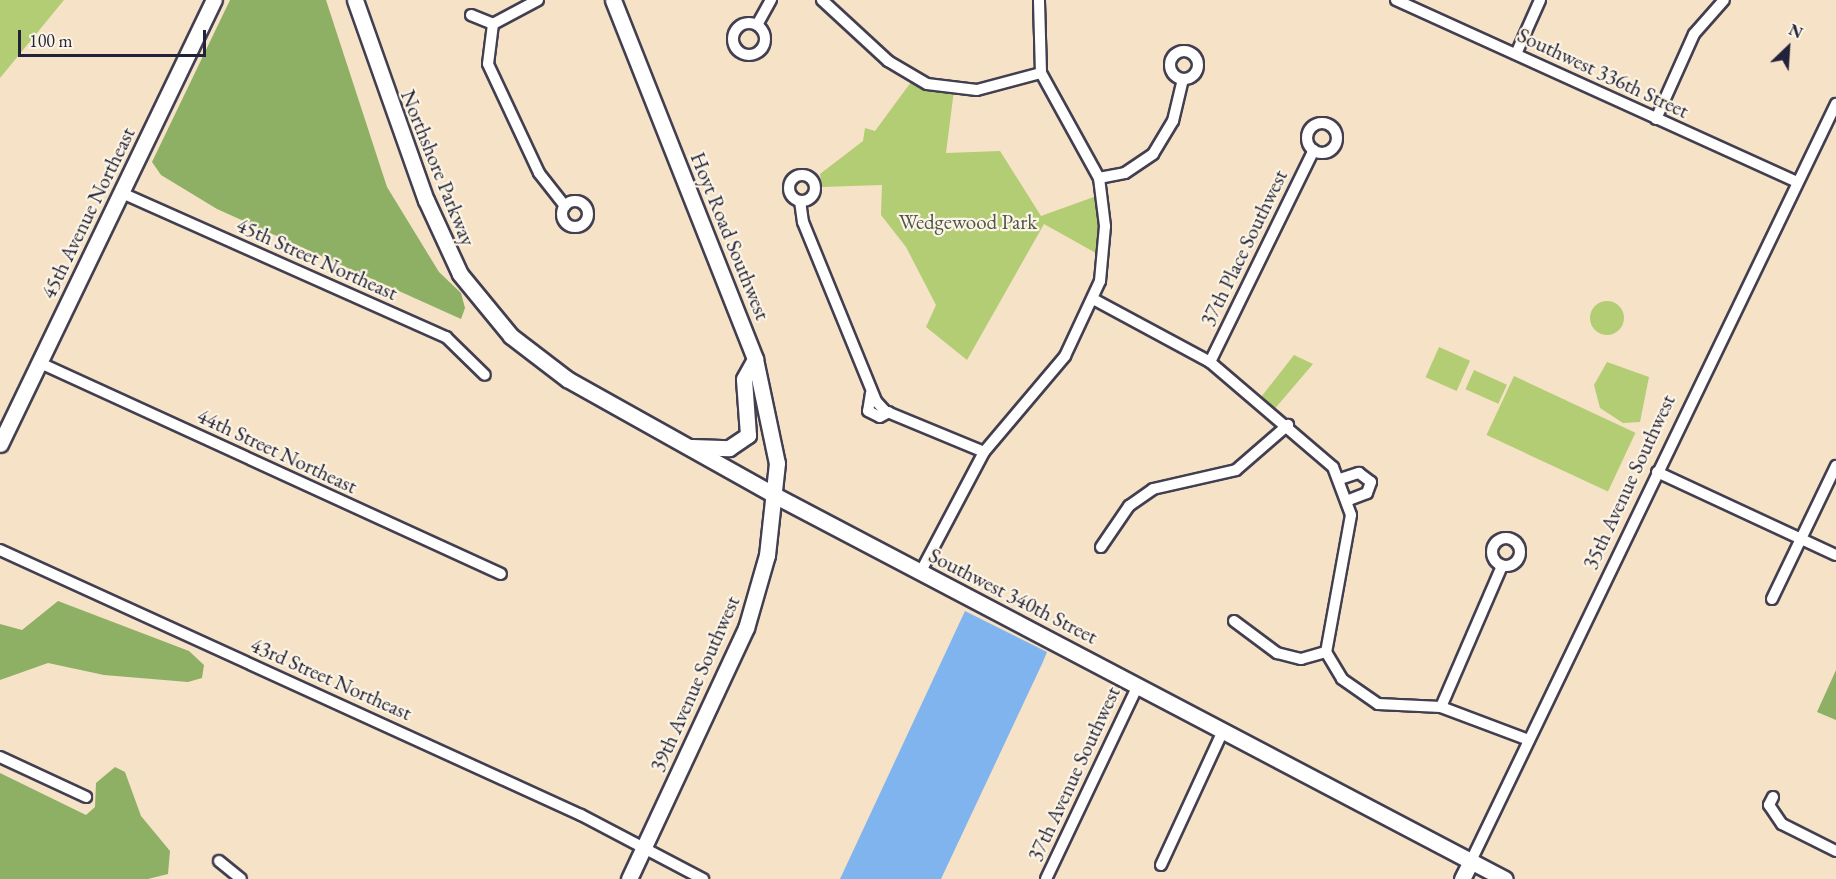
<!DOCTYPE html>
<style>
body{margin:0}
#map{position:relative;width:1836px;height:879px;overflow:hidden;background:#f6e2c7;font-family:"EB Garamond",serif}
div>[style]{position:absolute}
.green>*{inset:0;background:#b2cd73;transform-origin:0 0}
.round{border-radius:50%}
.forest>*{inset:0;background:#8db065}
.water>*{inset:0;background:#80b4ee}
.roads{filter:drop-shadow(2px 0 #423f50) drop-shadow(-2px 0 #423f50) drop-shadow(0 2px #423f50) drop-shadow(0 -2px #423f50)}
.street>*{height:10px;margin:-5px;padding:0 5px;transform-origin:5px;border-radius:5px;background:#fff}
.street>.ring{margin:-5px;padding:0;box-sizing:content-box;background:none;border:10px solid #fff;border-radius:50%}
.secondary>*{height:15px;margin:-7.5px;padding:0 7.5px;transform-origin:7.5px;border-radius:7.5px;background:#fff}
span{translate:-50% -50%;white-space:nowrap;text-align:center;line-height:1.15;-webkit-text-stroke:4.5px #fcf5e5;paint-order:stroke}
.street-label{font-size:21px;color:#22223b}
.park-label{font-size:21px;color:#4d554c}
.north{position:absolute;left:1758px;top:18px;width:60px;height:60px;-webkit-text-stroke:4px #fcf5e5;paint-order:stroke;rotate:25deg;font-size:16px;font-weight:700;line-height:24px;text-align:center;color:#22223b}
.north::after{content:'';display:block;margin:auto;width:21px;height:27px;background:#22223b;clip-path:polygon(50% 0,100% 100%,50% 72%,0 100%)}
.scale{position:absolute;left:18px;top:30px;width:188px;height:27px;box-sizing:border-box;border:3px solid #22223b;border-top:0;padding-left:8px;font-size:18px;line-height:21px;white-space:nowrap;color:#22223b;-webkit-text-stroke:4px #fcf5e5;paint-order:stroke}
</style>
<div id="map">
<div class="green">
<i style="clip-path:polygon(0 0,64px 0,0 78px)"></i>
<i style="clip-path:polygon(914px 78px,954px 90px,946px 153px,1000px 151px,1041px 216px,1102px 194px,1103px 257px,1044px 224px,967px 360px,926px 327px,936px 305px,906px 247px,881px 215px,882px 185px,822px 187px,820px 174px,863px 141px,865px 128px,875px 131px)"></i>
<i class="round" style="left:1590px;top:301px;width:34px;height:34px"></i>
<i style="left:1439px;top:347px;width:34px;height:33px;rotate:24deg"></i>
<i style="clip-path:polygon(1294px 355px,1313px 364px,1272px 412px,1258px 401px)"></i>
<i style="clip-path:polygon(1607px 362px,1649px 377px,1640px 422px,1623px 423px,1600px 408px,1594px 385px)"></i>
<i style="left:1474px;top:370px;width:36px;height:21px;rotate:24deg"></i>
<i style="left:1514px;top:376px;width:134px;height:65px;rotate:25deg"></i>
</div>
<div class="forest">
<i style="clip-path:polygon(230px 0,326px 0,387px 187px,439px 272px,461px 293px,465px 308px,461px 319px,217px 209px,161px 175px,152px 162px)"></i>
<i style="clip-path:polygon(58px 601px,189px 651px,204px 665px,202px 678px,188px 682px,104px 675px,48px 663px,0 680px,0 624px,22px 630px)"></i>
<i style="clip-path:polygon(1836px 670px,1836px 720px,1817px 712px)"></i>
<i style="clip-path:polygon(115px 767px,125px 772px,141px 816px,170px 851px,168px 874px,148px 879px,0 879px,0 773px,86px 815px,95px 807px,96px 783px)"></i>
</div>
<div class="water">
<i style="clip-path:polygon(965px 611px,1047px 652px,1042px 664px,941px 879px,840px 879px)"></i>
</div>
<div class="roads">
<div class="street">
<i style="left:538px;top:0;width:51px;rotate:151.9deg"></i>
<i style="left:493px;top:24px;width:40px;rotate:97.1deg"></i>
<i style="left:488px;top:64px;width:120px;rotate:64.9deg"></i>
<i style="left:539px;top:173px;width:42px;rotate:51.8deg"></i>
<i style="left:822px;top:0;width:90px;rotate:42.7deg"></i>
<i style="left:888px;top:61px;width:45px;rotate:30.5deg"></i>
<i style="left:927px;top:84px;width:50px;rotate:6.8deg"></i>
<i style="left:977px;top:90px;width:66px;rotate:-14.9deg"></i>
<i style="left:1396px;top:0;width:438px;rotate:24.4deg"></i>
<i style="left:471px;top:15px;width:24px;rotate:22deg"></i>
<i class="ring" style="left:733px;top:23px;width:22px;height:22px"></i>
<i style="left:757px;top:25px;width:29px;rotate:-61deg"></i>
<i class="ring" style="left:1170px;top:51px;width:18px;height:18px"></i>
<i style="left:1516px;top:54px;width:59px;rotate:-66deg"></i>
<i style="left:1656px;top:119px;width:93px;rotate:-65.9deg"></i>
<i style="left:1694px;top:34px;width:45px;rotate:-48.6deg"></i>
<i class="ring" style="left:1307px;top:123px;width:20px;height:20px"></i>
<i class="ring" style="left:789px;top:175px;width:16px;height:16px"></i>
<i style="left:1099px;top:178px;width:26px;rotate:-11deg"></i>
<i style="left:1125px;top:173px;width:34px;rotate:-34deg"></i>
<i style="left:1153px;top:154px;width:39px;rotate:-59deg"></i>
<i style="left:1173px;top:121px;width:43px;rotate:-76.6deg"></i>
<i style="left:122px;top:193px;width:355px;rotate:24deg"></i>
<i style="left:446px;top:337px;width:54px;rotate:44.3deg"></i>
<i class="ring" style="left:562px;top:201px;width:16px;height:16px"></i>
<i style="left:800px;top:201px;width:21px;rotate:82deg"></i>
<i style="left:803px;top:222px;width:193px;rotate:67.8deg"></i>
<i style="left:876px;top:401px;width:13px;rotate:48deg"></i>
<i style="left:885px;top:411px;width:107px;rotate:22.5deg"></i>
<i style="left:1095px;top:300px;width:131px;rotate:28.3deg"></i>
<i style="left:1210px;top:362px;width:162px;rotate:40.5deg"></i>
<i style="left:1333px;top:467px;width:51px;rotate:69.4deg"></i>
<i style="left:1351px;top:515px;width:139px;rotate:100.3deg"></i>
<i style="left:38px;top:362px;width:509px;rotate:24.6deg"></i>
<i style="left:1210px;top:362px;width:236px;rotate:-63.9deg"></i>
<i style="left:871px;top:393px;width:18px;rotate:99deg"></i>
<i style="left:868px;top:411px;width:13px;rotate:27deg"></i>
<i style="left:880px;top:417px;width:10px;rotate:-29deg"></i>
<i style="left:1657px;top:472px;width:197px;rotate:24.9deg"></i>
<i style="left:1340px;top:479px;width:20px;rotate:-18deg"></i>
<i style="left:1359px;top:473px;width:15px;rotate:37deg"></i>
<i style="left:1371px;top:482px;width:12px;rotate:110deg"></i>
<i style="left:1367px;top:493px;width:19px;rotate:159deg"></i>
<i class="ring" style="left:1492px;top:538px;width:18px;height:18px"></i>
<i style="left:1101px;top:547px;width:50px;rotate:-55.7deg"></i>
<i style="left:1129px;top:506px;width:29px;rotate:-35deg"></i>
<i style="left:1153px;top:489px;width:85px;rotate:-12.9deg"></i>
<i style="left:1236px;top:470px;width:69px;rotate:-40.9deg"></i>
<i style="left:0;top:550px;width:639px;rotate:24.52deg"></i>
<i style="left:581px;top:815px;width:138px;rotate:27.7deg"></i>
<i style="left:920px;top:573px;width:137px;rotate:-62.1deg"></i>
<i style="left:984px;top:452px;width:126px;rotate:-49.8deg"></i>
<i style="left:1065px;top:356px;width:83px;rotate:-65deg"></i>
<i style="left:1100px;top:281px;width:55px;rotate:-84.8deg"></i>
<i style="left:1105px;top:226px;width:48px;rotate:-97.1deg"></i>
<i style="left:1099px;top:178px;width:120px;rotate:-118.9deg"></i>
<i style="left:1041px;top:73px;width:73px;rotate:-91.6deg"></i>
<i style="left:1772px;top:599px;width:148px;rotate:-64.3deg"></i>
<i style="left:1234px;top:621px;width:54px;rotate:36.7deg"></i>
<i style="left:1277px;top:653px;width:25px;rotate:14deg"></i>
<i style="left:1301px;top:659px;width:26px;rotate:-16deg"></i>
<i style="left:1326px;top:652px;width:31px;rotate:59deg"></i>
<i style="left:1342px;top:679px;width:44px;rotate:34.8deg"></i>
<i style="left:1378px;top:704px;width:63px;rotate:2.7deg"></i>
<i style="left:1441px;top:707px;width:94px;rotate:20.6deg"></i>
<i style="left:1441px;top:707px;width:154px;rotate:-66.6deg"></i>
<i style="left:0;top:757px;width:95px;rotate:24.9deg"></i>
<i style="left:1773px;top:797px;width:9px;rotate:117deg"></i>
<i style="left:1769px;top:805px;width:23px;rotate:56deg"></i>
<i style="left:1782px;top:824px;width:60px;rotate:26.6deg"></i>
<i style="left:219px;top:861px;width:28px;rotate:39deg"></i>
<i style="left:1470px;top:863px;width:843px;rotate:-64.26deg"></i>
<i style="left:1161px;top:865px;width:148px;rotate:-65.2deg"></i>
<i style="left:1046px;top:879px;width:215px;rotate:-64.6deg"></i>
</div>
<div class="secondary">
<i style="left:355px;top:0;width:212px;rotate:70.5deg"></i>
<i style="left:426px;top:200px;width:81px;rotate:65.3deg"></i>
<i style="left:460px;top:274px;width:80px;rotate:50.6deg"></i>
<i style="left:511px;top:336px;width:71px;rotate:37.5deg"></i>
<i style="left:567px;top:379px;width:240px;rotate:29.2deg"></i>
<i style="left:776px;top:496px;width:823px;rotate:27.72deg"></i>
<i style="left:613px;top:0;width:386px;rotate:68.4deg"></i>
<i style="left:755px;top:359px;width:106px;rotate:78.1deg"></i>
<i style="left:777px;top:463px;width:93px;rotate:96.2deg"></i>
<i style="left:767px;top:555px;width:76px;rotate:106deg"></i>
<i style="left:746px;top:628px;width:277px;rotate:115deg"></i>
<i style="left:0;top:444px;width:493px;rotate:-64.3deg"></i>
<i style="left:692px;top:447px;width:37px;rotate:2deg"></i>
<i style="left:729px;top:448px;width:23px;rotate:-34deg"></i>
<i style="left:748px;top:435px;width:56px;rotate:-94.1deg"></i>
<i style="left:744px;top:379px;width:23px;rotate:-61deg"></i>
<i style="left:1462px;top:879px;width:18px;rotate:-63deg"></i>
</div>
</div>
<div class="street-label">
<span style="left:1603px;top:73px;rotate:25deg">Southwest 336th Street</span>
<span style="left:438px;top:168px;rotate:68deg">Northshore Parkway</span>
<span style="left:88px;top:213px;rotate:-64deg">45th Avenue Northeast</span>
<span style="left:730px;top:236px;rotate:68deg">Hoyt Road Southwest</span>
<span style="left:1244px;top:248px;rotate:-64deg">37th Place Southwest</span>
<span style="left:317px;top:259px;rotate:24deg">45th Street Northeast</span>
<span style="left:277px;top:451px;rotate:25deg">44th Street Northeast</span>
<span style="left:1629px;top:482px;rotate:-65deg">35th Avenue Southwest</span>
<span style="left:1013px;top:596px;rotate:27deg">Southwest 340th Street</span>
<span style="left:331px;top:679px;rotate:24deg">43rd Street Northeast</span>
<span style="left:695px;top:684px;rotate:-66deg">39th Avenue Southwest</span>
<span style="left:1074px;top:774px;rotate:-65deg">37th Avenue Southwest</span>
</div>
<div class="park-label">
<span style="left:968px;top:222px">Wedgewood Park</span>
</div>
<div class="north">N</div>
<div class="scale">100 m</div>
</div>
